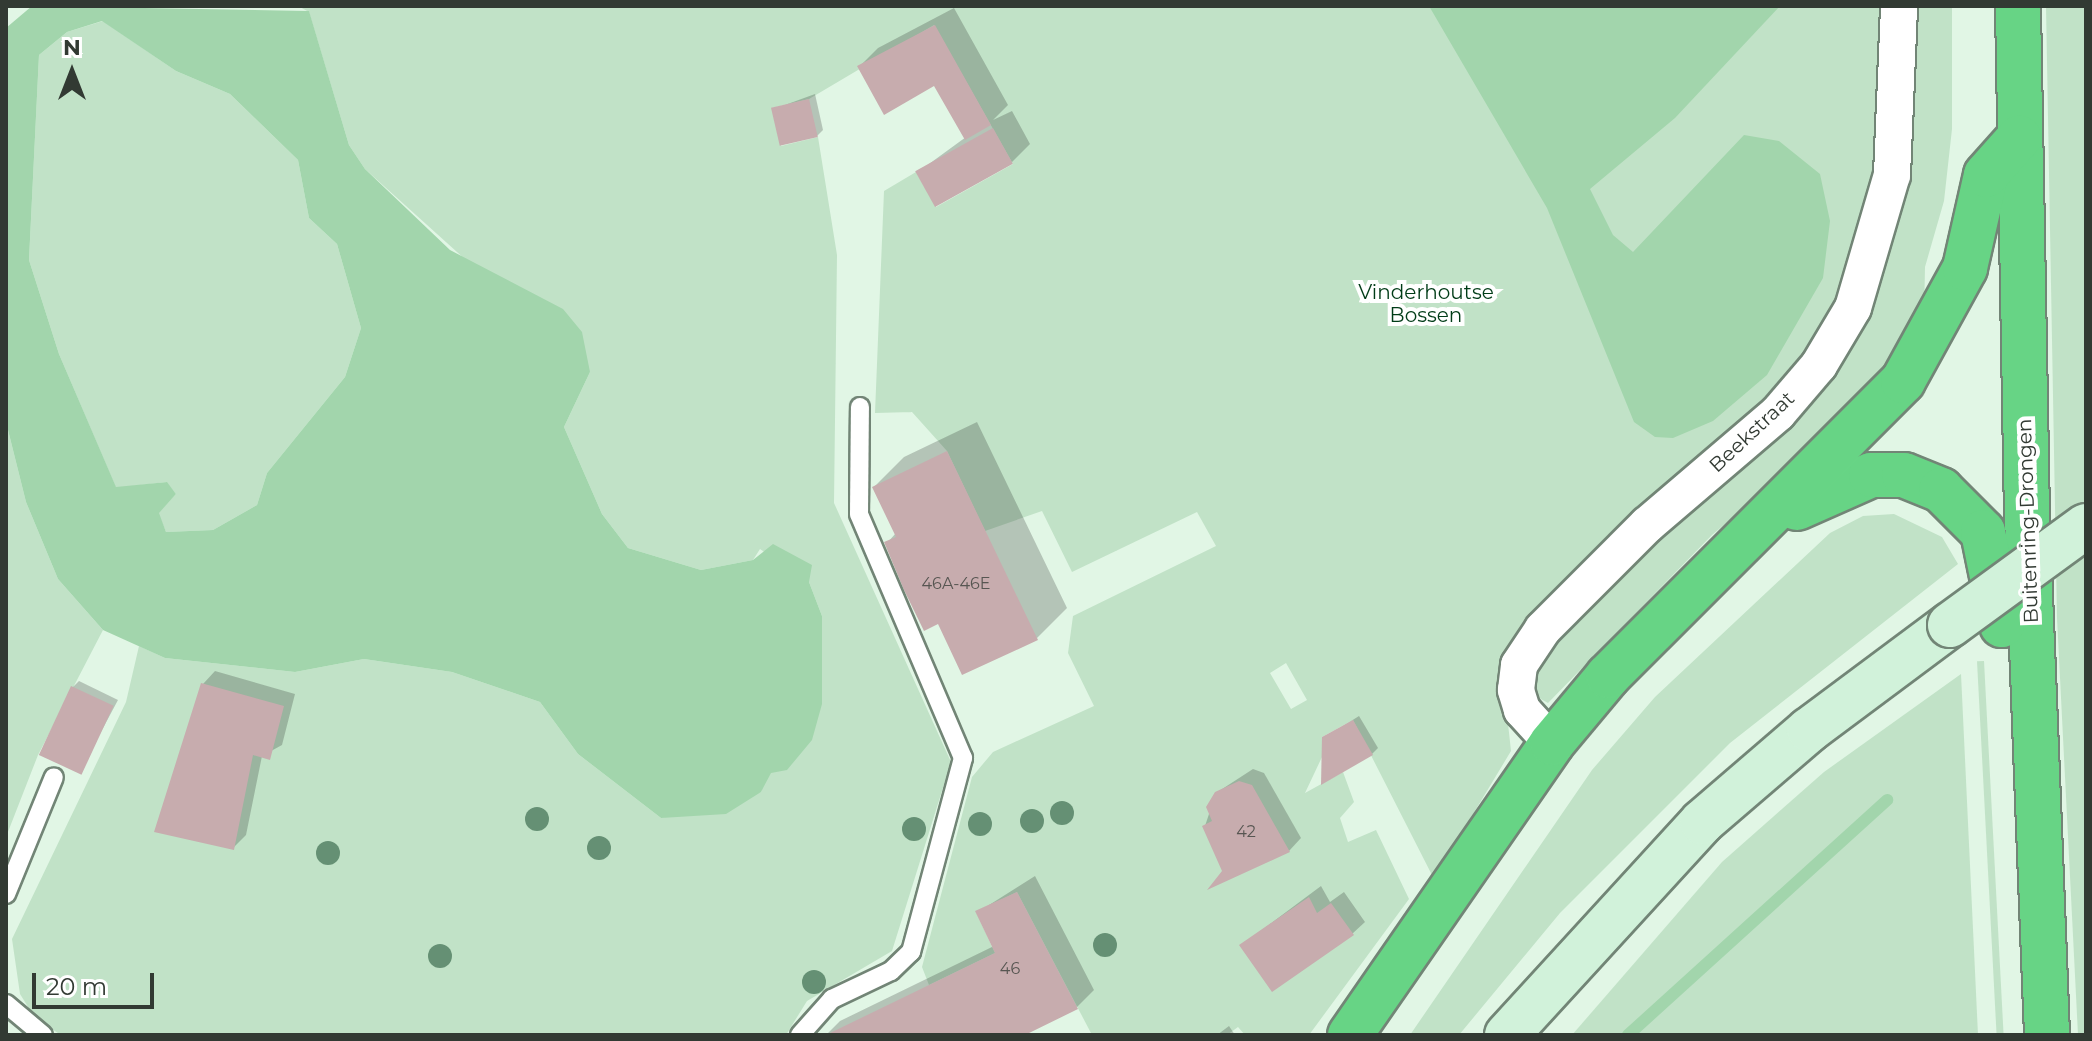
<!DOCTYPE html>
<style>
body{margin:0}
#map{position:relative;width:2092px;height:1041px;overflow:hidden;background:#e1f6e5;font-family:Montserrat,sans-serif}
div>[style]{position:absolute}
.green>*{inset:0;background:#c1e2c7;transform-origin:0 0}
.water>*{inset:0;background:#a2d5ac}
.shadow>*{inset:0;background:#0003}
.stream>*{height:12px;margin:-6px;padding:0 6px;transform-origin:6px;border-radius:6px;background:#a2d5ac}
.building>*{inset:0;background:#c7acae;transform-origin:0 0}
.roads{filter:drop-shadow(2px 0 #728576) drop-shadow(-2px 0 #728576) drop-shadow(0 2px #728576) drop-shadow(0 -2px #728576)}
.lane>*{height:18px;margin:-9px;padding:0 9px;transform-origin:9px;border-radius:9px;background:#fff}
.street>*{height:36px;margin:-18px;padding:0 18px;transform-origin:18px;border-radius:18px;background:#fff}
.secondary>*{height:44px;margin:-22px;padding:0 22px;transform-origin:22px;border-radius:22px;background:#d1f2da}
.highway>*{height:44px;margin:-22px;padding:0 22px;transform-origin:22px;border-radius:22px;background:#67d485}
.bridges{filter:drop-shadow(2px 0 #728576) drop-shadow(-2px 0 #728576) drop-shadow(0 2px #728576) drop-shadow(0 -2px #728576)}
.secondary-bridge>*{height:44px;margin:-22px;padding:0 22px;transform-origin:22px;border-radius:22px;background:#d1f2da}
.trees>*{width:24px;height:24px;margin:-12px;border-radius:50%;background:#659074}
span{translate:-50% -50%;white-space:nowrap;text-align:center;line-height:1.15;-webkit-text-stroke:8px #fff;paint-order:stroke}
.number-label{font-size:16px;color:#575652}
.number-label span{-webkit-text-stroke-width:0}
.park-label{font-size:20px;color:#003c17}
.street-label{font-size:20px;color:#323a33}
.frame{position:absolute;inset:0;border:8px solid #323a33;pointer-events:none}
.north{position:absolute;left:32px;top:32px;width:80px;height:80px;-webkit-text-stroke:6px #fff;paint-order:stroke;rotate:0deg;font-size:22px;font-weight:700;line-height:32px;text-align:center;color:#323a33}
.north::after{content:'';display:block;margin:auto;width:28px;height:36px;background:#323a33;clip-path:polygon(50% 0,100% 100%,50% 72%,0 100%)}
.scale{position:absolute;left:32px;top:973px;width:122px;height:36px;box-sizing:border-box;border:4px solid #323a33;border-top:0;padding-left:10px;font-size:24px;line-height:28px;white-space:nowrap;color:#323a33;-webkit-text-stroke:6px #fff;paint-order:stroke}
</style>
<div id="map">
<div class="green">
<i style="clip-path:polygon(evenodd,298px 6px,1888px 6px,1877px 181px,1857px 274px,1810px 353px,1503px 678px,1511px 751px,1434px 879px,1353px 720px,1322px 737px,1322px 757px,1305px 793px,1343px 772px,1354px 802px,1340px 818px,1348px 842px,1376px 830px,1409px 899px,1309px 1035px,1245px 1035px,1238px 1027px,1227px 1035px,1092px 1035px,1017px 892px,976px 912px,995px 953px,929px 985px,922px 967px,972px 777px,993px 752px,1094px 706px,1068px 653px,1073px 616px,1216px 546px,1197px 512px,1072px 572px,1042px 511px,985px 531px,947px 451px,912px 412px,875px 413px,884px 191px,916px 172px,936px 207px,1013px 164px,934px 25px,809px 99px,772px 108px,781px 146px,818px 137px,837px 255px,834px 503px,951px 762px,892px 951px,807px 1001px,786px 1035px,61px 1035px,35px 1018px,20px 994px,12px 939px,126px 702px,139px 646px,165px 658px,295px 672px,364px 659px,452px 672px,540px 702px,578px 754px,661px 818px,761px 792px,822px 616px,809px 582px,760px 549px,753px 560px,701px 570px,628px 548px,602px 514px,564px 427px,590px 372px,365px 169px,349px 145px,309px 12px,298px 6px,1286px 663px,1307px 700px,1291px 709px,1270px 673px,1286px 663px)"></i>
<i style="clip-path:polygon(1912px 6px,1952px 6px,1952px 129px,1944px 201px,1925px 267px,1924px 318px,1866px 404px,1712px 535px,1548px 703px,1530px 693px,1530px 676px,1549px 642px,1856px 328px)"></i>
<i style="clip-path:polygon(2046px 6px,2086px 6px,2086px 1035px,2078px 1035px,2057px 618px)"></i>
<i style="clip-path:polygon(103px 21px,176px 71px,230px 94px,298px 160px,309px 218px,337px 244px,361px 328px,345px 377px,267px 473px,257px 505px,213px 530px,166px 532px,158px 513px,176px 494px,166px 482px,116px 488px,59px 354px,29px 260px,39px 55px,67px 32px)"></i>
<i style="clip-path:polygon(6px 422px,26px 502px,58px 579px,103px 630px,38px 755px,6px 837px)"></i>
<i style="clip-path:polygon(1894px 514px,1942px 537px,1958px 564px,1730px 743px,1560px 913px,1459px 1035px,1410px 1035px,1592px 770px,1655px 697px,1830px 533px,1863px 516px)"></i>
<i style="left:1984px;top:661px;width:375px;height:7px;rotate:87deg"></i>
<i style="clip-path:polygon(1961px 674px,1978px 1035px,1572px 1035px,1722px 862px,1824px 772px)"></i>
</div>
<div class="water">
<i style="clip-path:polygon(evenodd,32px 6px,309px 11px,349px 145px,365px 169px,450px 250px,563px 309px,582px 332px,590px 372px,564px 427px,602px 514px,628px 548px,701px 570px,753px 560px,773px 544px,812px 565px,809px 582px,822px 616px,822px 704px,812px 740px,787px 770px,771px 773px,761px 792px,726px 814px,661px 818px,578px 754px,540px 702px,452px 672px,364px 659px,295px 672px,165px 658px,103px 630px,58px 579px,26px 502px,6px 422px,6px 28px,32px 6px,102px 21px,176px 71px,230px 94px,298px 160px,309px 218px,337px 244px,361px 328px,345px 377px,267px 473px,257px 505px,213px 530px,166px 532px,159px 513px,176px 494px,167px 482px,116px 487px,59px 354px,29px 260px,39px 55px,67px 32px,102px 21px)"></i>
<i style="clip-path:polygon(1429px 6px,1780px 6px,1675px 118px,1590px 189px,1613px 235px,1633px 252px,1744px 135px,1779px 141px,1820px 174px,1830px 221px,1823px 278px,1767px 375px,1713px 421px,1673px 438px,1655px 437px,1634px 422px,1547px 208px)"></i>
</div>
<div class="shadow">
<i style="clip-path:polygon(954px 8px,1008px 105px,993px 120px,1012px 111px,1030px 144px,1012px 162px,918px 172px,966px 137px,934px 83px,860px 66px,878px 48px)"></i>
<i style="clip-path:polygon(815px 94px,823px 130px,817px 136px,774px 109px)"></i>
<i style="clip-path:polygon(977px 422px,1067px 608px,1037px 638px,939px 621px,887px 543px,896px 533px,874px 487px,904px 457px)"></i>
<i style="clip-path:polygon(215px 671px,295px 694px,282px 745px,262px 756px,246px 835px,233px 848px,203px 684px)"></i>
<i style="clip-path:polygon(79px 681px,118px 700px,79px 773px,73px 687px)"></i>
<i style="clip-path:polygon(1359px 716px,1378px 748px,1372px 754px,1324px 738px)"></i>
<i style="clip-path:polygon(1253px 769px,1264px 773px,1301px 838px,1289px 851px,1224px 871px,1205px 826px,1216px 793px)"></i>
<i style="clip-path:polygon(1035px 876px,1094px 990px,1077px 1007px,1021px 1035px,826px 1035px,840px 1021px,994px 946px,978px 912px)"></i>
<i style="clip-path:polygon(1321px 886px,1330px 902px,1344px 892px,1365px 922px,1352px 934px,1242px 945px)"></i>
<i style="clip-path:polygon(1229px 1026px,1235px 1035px,1217px 1035px)"></i>
</div>
<div class="stream">
<i style="left:1628px;top:1035px;width:350px;rotate:-42.2deg"></i>
</div>
<div class="building">
<i style="clip-path:polygon(935px 25px,991px 125px,965px 140px,934px 86px,884px 115px,857px 66px)"></i>
<i style="left:809px;top:99px;width:39px;height:39px;rotate:77deg"></i>
<i style="left:993px;top:128px;width:41px;height:89px;rotate:61deg"></i>
<i style="clip-path:polygon(947px 451px,1038px 640px,962px 675px,938px 624px,924px 631px,904px 590px,884px 542px,896px 537px,872px 487px)"></i>
<i style="clip-path:polygon(201px 683px,284px 706px,270px 760px,253px 755px,234px 850px,154px 832px)"></i>
<i style="left:71px;top:686px;width:47px;height:76px;rotate:25deg"></i>
<i style="clip-path:polygon(1353px 720px,1373px 755px,1321px 785px,1322px 737px)"></i>
<i style="clip-path:polygon(1239px 781px,1252px 785px,1290px 852px,1207px 890px,1222px 871px,1202px 826px,1212px 821px,1206px 807px,1215px 792px)"></i>
<i style="clip-path:polygon(1017px 892px,1078px 1009px,1025px 1035px,826px 1035px,995px 953px,975px 911px)"></i>
<i style="clip-path:polygon(1309px 897px,1317px 913px,1331px 903px,1354px 935px,1272px 992px,1239px 945px)"></i>
</div>
<div class="roads">
<div class="lane">
<i style="left:6px;top:894px;width:126px;rotate:-67.7deg"></i>
<i style="left:6px;top:1004px;width:48px;rotate:40deg"></i>
<i style="left:800px;top:1035px;width:48px;rotate:-48.4deg"></i>
<i style="left:832px;top:999px;width:65px;rotate:-25.4deg"></i>
<i style="left:891px;top:971px;width:28px;rotate:-44deg"></i>
<i style="left:911px;top:952px;width:201px;rotate:-75deg"></i>
<i style="left:963px;top:758px;width:265px;rotate:-113.1deg"></i>
<i style="left:859px;top:514px;width:107px;rotate:-89.5deg"></i>
</div>
<div class="street">
<i style="left:1552px;top:743px;width:45px;rotate:-132.3deg"></i>
<i style="left:1522px;top:710px;width:21px;rotate:-107deg"></i>
<i style="left:1516px;top:690px;width:25px;rotate:-83deg"></i>
<i style="left:1519px;top:665px;width:43px;rotate:-56.3deg"></i>
<i style="left:1543px;top:629px;width:147px;rotate:-45deg"></i>
<i style="left:1647px;top:525px;width:172px;rotate:-40.5deg"></i>
<i style="left:1778px;top:413px;width:63px;rotate:-49.5deg"></i>
<i style="left:1819px;top:365px;width:66px;rotate:-59.2deg"></i>
<i style="left:1853px;top:308px;width:139px;rotate:-73.7deg"></i>
<i style="left:1892px;top:175px;width:169px;rotate:-87.6deg"></i>
</div>
<div class="secondary">
<i style="left:1507px;top:1035px;width:289px;rotate:-47.5deg"></i>
<i style="left:1702px;top:822px;width:141px;rotate:-40.7deg"></i>
<i style="left:1809px;top:730px;width:176px;rotate:-36.7deg"></i>
</div>
<div class="highway">
<i style="left:2018px;top:6px;width:510px;rotate:88.99deg"></i>
<i style="left:2027px;top:516px;width:519px;rotate:87.79deg"></i>
<i style="left:1797px;top:508px;width:81px;rotate:-24deg"></i>
<i style="left:1871px;top:475px;width:33px"></i>
<i style="left:1904px;top:475px;width:40px;rotate:22deg"></i>
<i style="left:1941px;top:490px;width:59px;rotate:45deg"></i>
<i style="left:1983px;top:532px;width:95px;rotate:78.5deg"></i>
<i style="left:1350px;top:1035px;width:355px;rotate:-55.3deg"></i>
<i style="left:1552px;top:743px;width:87px;rotate:-50.1deg"></i>
<i style="left:1608px;top:676px;width:417px;rotate:-45deg"></i>
<i style="left:1903px;top:381px;width:129px;rotate:-61.2deg"></i>
<i style="left:1965px;top:268px;width:95px;rotate:-77.3deg"></i>
<i style="left:1986px;top:175px;width:50px;rotate:-48.3deg"></i>
</div>
</div>
<div class="bridges">
<div class="secondary-bridge">
<i style="left:1950px;top:625px;width:168px;rotate:-36.1deg"></i>
</div>
</div>
<div class="trees">
<i style="left:1062px;top:813px"></i>
<i style="left:537px;top:819px"></i>
<i style="left:1032px;top:821px"></i>
<i style="left:980px;top:824px"></i>
<i style="left:914px;top:829px"></i>
<i style="left:599px;top:848px"></i>
<i style="left:328px;top:853px"></i>
<i style="left:1105px;top:945px"></i>
<i style="left:440px;top:956px"></i>
<i style="left:814px;top:982px"></i>
</div>
<div class="number-label">
<span style="left:956px;top:584px">46A-46E</span>
<span style="left:1246px;top:832px">42</span>
<span style="left:1010px;top:969px">46</span>
</div>
<div class="park-label">
<span style="left:1426px;top:304px">Vinderhoutse<br>Bossen</span>
</div>
<div class="street-label">
<span style="left:1752px;top:432px;rotate:-43deg">Beekstraat</span>
<span style="left:2028px;top:521px;rotate:-92deg">Buitenring-Drongen</span>
</div>
<div class="frame"></div>
<div class="north">N</div>
<div class="scale">20 m</div>
</div>
